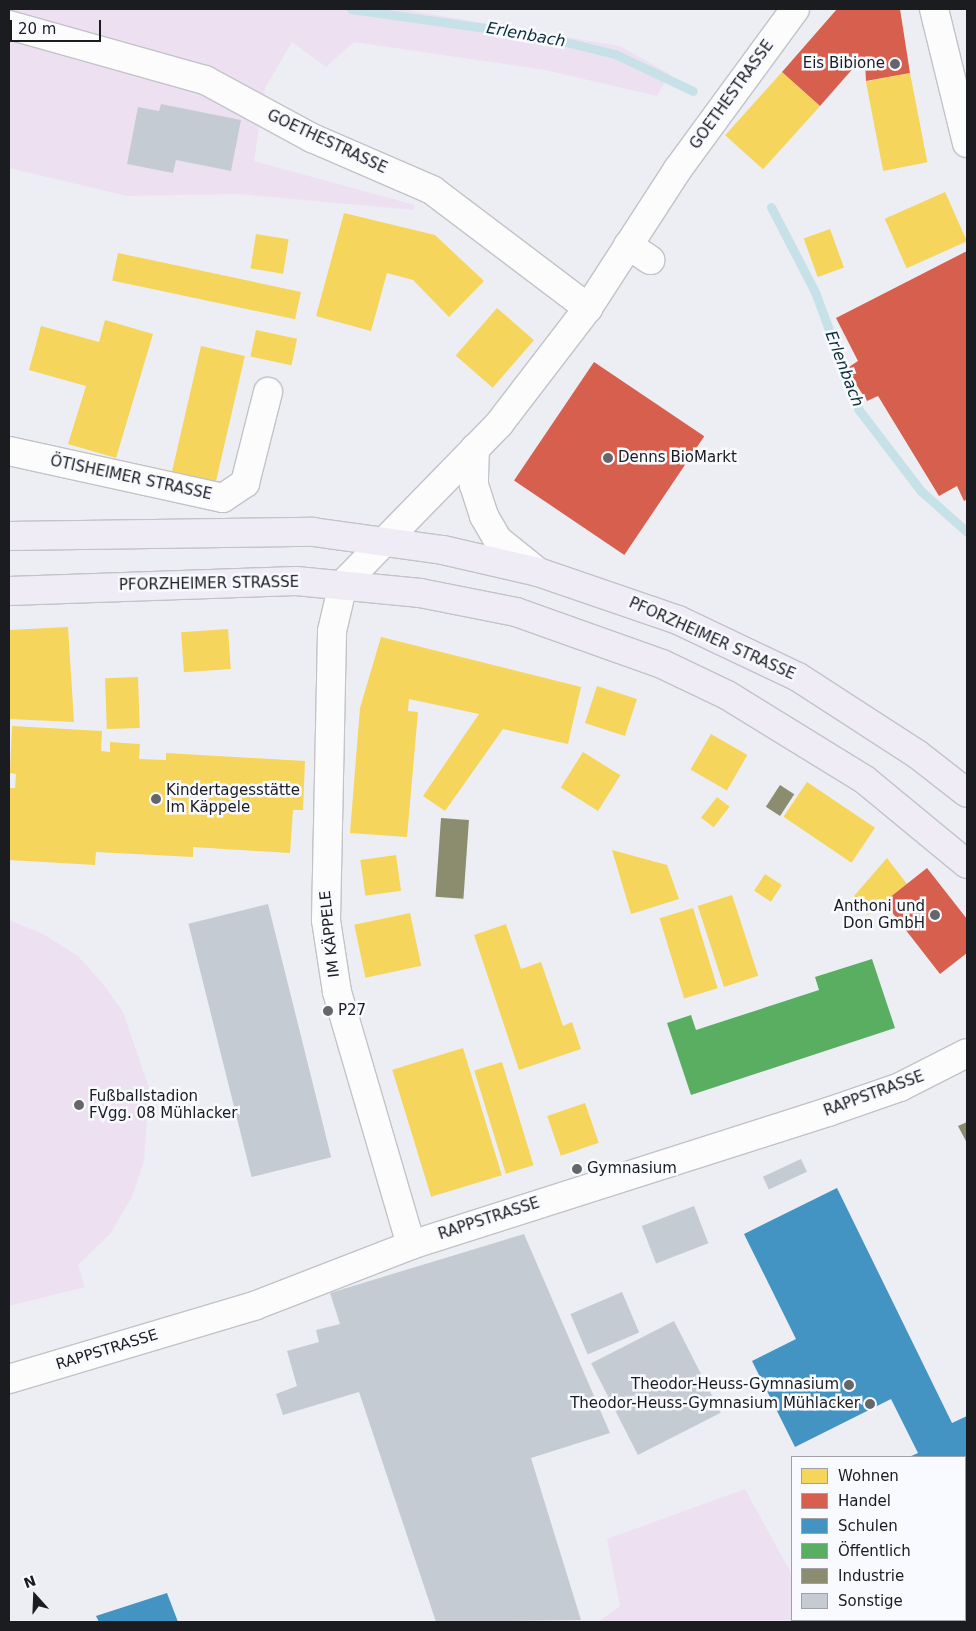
<!DOCTYPE html>
<meta charset="utf-8">
<style>
body{margin:0}
#map{position:relative;width:976px;height:1631px;overflow:hidden;background:#eceef4;font-family:"DejaVu Sans",sans-serif}
div>[style]{position:absolute}
.green>*{inset:0;background:#ede1f1}
.homes>*{inset:0;background:#f6d55c;transform-origin:0 0}
.shops>*{inset:0;background:#d6604d;transform-origin:0 0}
.schools>*{inset:0;background:#4393c3}
.public>*{inset:0;background:#5aae61}
.industry>*{inset:0;background:#8c8c6e;transform-origin:0 0}
.stream>*{height:9px;margin:-4.5px;padding:0 4.5px;transform-origin:4.5px;border-radius:4.5px;background:#c6e1e7}
.building>*{inset:0;background:#c5cbd2;transform-origin:0 0}
.roads{filter:drop-shadow(1px 0 #c2c3c7) drop-shadow(-1px 0 #c2c3c7) drop-shadow(0 1px #c2c3c7) drop-shadow(0 -1px #c2c3c7)}
.minor>*{height:28px;margin:-14px;padding:0 14px;transform-origin:14px;border-radius:14px;background:#fcfcfd}
.major>*{height:28px;margin:-14px;padding:0 14px;transform-origin:14px;border-radius:14px;background:#efecf5}
.dots>*{width:14px;height:14px;translate:-50% -50%;box-sizing:border-box;border:2px solid #f8faff;border-radius:50%}
span{translate:-50% -50%;white-space:nowrap;text-align:center;line-height:1.15;-webkit-text-stroke:5px #f8faff;paint-order:stroke}
.poi-label{font-size:15px;color:#1a1c20}
.right{translate:-100% -50%;text-align:right}
.left{translate:0 -50%;text-align:left}
.street-label{font-size:15px;color:#1a1c20}
.water-label{font-size:16px;color:#093036;font-style:italic}
.frame{position:absolute;inset:0;border:10px solid #1a1c20;pointer-events:none}
.legend{position:absolute;left:791px;top:1456px;width:175px;height:165px;box-sizing:border-box;background:#f8faff;border:1px solid #9fa1a6;margin:0;padding:6px 9px;list-style:none;font-size:15px;color:#1a1c20}
.legend li{display:flex;align-items:center;gap:10px;height:25px}
.legend b{width:25px;border:1px solid #9fa1a6}
.north{position:absolute;left:10px;top:1571px;width:50px;height:50px;-webkit-text-stroke:4px #f8faff;paint-order:stroke;rotate:340deg;font-size:14px;font-weight:700;line-height:20px;text-align:center;color:#1a1c20}
.north::after{content:'';display:block;margin:auto;width:18px;height:22px;background:#1a1c20;clip-path:polygon(50% 0,100% 100%,50% 72%,0 100%)}
.scale{position:absolute;left:10px;top:20px;width:91px;height:22px;box-sizing:border-box;border:2px solid #1a1c20;border-top:0;padding-left:6px;font-size:15px;line-height:18px;white-space:nowrap;color:#1a1c20;-webkit-text-stroke:4px #f8faff;paint-order:stroke}
</style>
<div id="map">
<div class="green">
<i style="clip-path:polygon(9px 9px,401px 9px,620px 46px,670px 74px,657px 96px,545px 70px,354px 42px,326px 67px,292px 42px,265px 88px,254px 161px,415px 205px,413px 210px,239px 194px,127px 196px,9px 168px)"></i>
<i style="clip-path:polygon(9px 920px,45px 935px,78px 956px,104px 985px,123px 1012px,149px 1088px,144px 1161px,132px 1197px,110px 1234px,78px 1265px,85px 1287px,9px 1306px)"></i>
<i style="clip-path:polygon(745px 1489px,792px 1575px,792px 1620px,818px 1622px,598px 1622px,620px 1606px,607px 1539px)"></i>
</div>
<div class="homes">
<i style="left:782px;top:72px;width:51px;height:85px;rotate:42deg"></i>
<i style="left:910px;top:73px;width:91px;height:45px;rotate:79deg"></i>
<i style="left:945px;top:192px;width:54px;height:66px;rotate:66deg"></i>
<i style="clip-path:polygon(344px 213px,435px 235px,484px 281px,449px 317px,413px 280px,387px 273px,371px 331px,316px 316px)"></i>
<i style="left:830px;top:229px;width:41px;height:28px;rotate:70deg"></i>
<i style="left:256px;top:234px;width:33px;height:35px;rotate:9deg"></i>
<i style="left:118px;top:253px;width:187px;height:28px;rotate:12deg"></i>
<i style="left:497px;top:308px;width:49px;height:63px;rotate:41deg"></i>
<i style="clip-path:polygon(105px 320px,153px 334px,116px 458px,68px 444px,86px 386px,29px 370px,41px 326px,99px 342px)"></i>
<i style="left:256px;top:330px;width:42px;height:27px;rotate:12deg"></i>
<i style="left:201px;top:346px;width:45px;height:134px;rotate:13deg"></i>
<i style="clip-path:polygon(68px 627px,74px 722px,9px 719px,9px 630px)"></i>
<i style="left:228px;top:629px;width:40px;height:47px;rotate:86deg"></i>
<i style="clip-path:polygon(381px 637px,581px 687px,568px 744px,503px 729px,445px 811px,423px 796px,479px 714px,409px 699px,408px 711px,418px 712px,407px 837px,350px 833px,360px 708px)"></i>
<i style="left:138px;top:677px;width:51px;height:33px;rotate:88deg"></i>
<i style="left:597px;top:686px;width:42px;height:39px;rotate:18deg"></i>
<i style="clip-path:polygon(12px 726px,102px 731px,101px 751px,110px 752px,110px 742px,140px 744px,139px 759px,166px 760px,166px 753px,305px 761px,303px 810px,293px 810px,290px 853px,193px 847px,193px 857px,96px 852px,95px 865px,9px 860px,9px 788px,15px 788px,16px 774px,10px 773px)"></i>
<i style="left:711px;top:734px;width:42px;height:41px;rotate:30deg"></i>
<i style="left:583px;top:752px;width:44px;height:42px;rotate:32deg"></i>
<i style="left:807px;top:782px;width:82px;height:42px;rotate:34deg"></i>
<i style="left:717px;top:797px;width:16px;height:26px;rotate:38deg"></i>
<i style="clip-path:polygon(612px 850px,667px 865px,679px 899px,631px 914px)"></i>
<i style="left:396px;top:855px;width:36px;height:36px;rotate:82deg"></i>
<i style="clip-path:polygon(887px 858px,907px 884px,868px 915px,854px 896px)"></i>
<i style="left:765px;top:874px;width:20px;height:20px;rotate:33deg"></i>
<i style="left:732px;top:895px;width:85px;height:36px;rotate:72deg"></i>
<i style="left:693px;top:908px;width:84px;height:35px;rotate:73deg"></i>
<i style="left:410px;top:913px;width:54px;height:57px;rotate:78deg"></i>
<i style="clip-path:polygon(506px 924px,521px 969px,541px 962px,563px 1026px,572px 1022px,581px 1049px,519px 1070px,474px 935px)"></i>
<i style="left:463px;top:1048px;width:133px;height:74px;rotate:73deg"></i>
<i style="left:502px;top:1062px;width:108px;height:29px;rotate:73deg"></i>
<i style="left:585px;top:1103px;width:42px;height:40px;rotate:71deg"></i>
</div>
<div class="shops">
<i style="clip-path:polygon(837px 9px,900px 9px,910px 73px,866px 81px,865px 62px,856px 65px,820px 106px,782px 72px)"></i>
<i style="clip-path:polygon(967px 251px,967px 499px,964px 501px,957px 486px,939px 496px,878px 396px,867px 401px,846px 369px,858px 361px,836px 318px)"></i>
<i style="left:594px;top:362px;width:133px;height:143px;rotate:34deg"></i>
<i style="clip-path:polygon(927px 868px,967px 919px,967px 953px,940px 974px,884px 902px)"></i>
</div>
<div class="schools">
<i style="clip-path:polygon(837px 1188px,952px 1423px,967px 1416px,965px 1584px,965px 1457px,909px 1457px,918px 1453px,891px 1399px,795px 1447px,752px 1361px,796px 1339px,744px 1234px)"></i>
<i style="clip-path:polygon(167px 1593px,178px 1622px,99px 1622px,96px 1616px)"></i>
<i style="clip-path:polygon(828px 1620px,928px 1620px,923px 1622px)"></i>
</div>
<div class="public">
<i style="clip-path:polygon(872px 959px,895px 1028px,691px 1095px,667px 1023px,691px 1015px,696px 1030px,819px 990px,815px 977px)"></i>
</div>
<div class="industry">
<i style="left:780px;top:785px;width:17px;height:26px;rotate:33deg"></i>
<i style="left:441px;top:818px;width:28px;height:79px;rotate:4deg"></i>
<i style="clip-path:polygon(967px 1122px,967px 1143px,958px 1126px)"></i>
</div>
<div class="stream">
<i style="left:351px;top:9px;width:192px;rotate:8.1deg"></i>
<i style="left:541px;top:36px;width:76px;rotate:13.7deg"></i>
<i style="left:615px;top:54px;width:86px;rotate:25.4deg"></i>
<i style="left:771px;top:207px;width:96px;rotate:62.6deg"></i>
<i style="left:815px;top:292px;width:126px;rotate:69.6deg"></i>
<i style="left:859px;top:410px;width:102px;rotate:52.6deg"></i>
<i style="left:921px;top:491px;width:62px;rotate:41.7deg"></i>
</div>
<div class="building">
<i style="clip-path:polygon(161px 104px,241px 120px,231px 171px,176px 160px,173px 173px,127px 164px,138px 107px,159px 111px)"></i>
<i style="left:268px;top:904px;width:261px;height:82px;rotate:76deg"></i>
<i style="left:801px;top:1159px;width:14px;height:42px;rotate:65deg"></i>
<i style="left:694px;top:1206px;width:40px;height:56px;rotate:69deg"></i>
<i style="clip-path:polygon(524px 1234px,610px 1433px,531px 1458px,581px 1620px,436px 1622px,359px 1392px,283px 1415px,276px 1394px,297px 1386px,287px 1351px,319px 1342px,316px 1330px,340px 1324px,330px 1293px)"></i>
<i style="left:622px;top:1292px;width:44px;height:56px;rotate:67deg"></i>
<i style="left:674px;top:1321px;width:103px;height:93px;rotate:63deg"></i>
</div>
<div class="roads">
<div class="minor">
<i style="left:934px;top:9px;width:138px;rotate:76.2deg"></i>
<i style="left:9px;top:25px;width:204px;rotate:15.7deg"></i>
<i style="left:205px;top:80px;width:122px;rotate:28.5deg"></i>
<i style="left:312px;top:138px;width:131px;rotate:23.4deg"></i>
<i style="left:432px;top:190px;width:196px;rotate:37.1deg"></i>
<i style="left:628px;top:245px;width:27px;rotate:34deg"></i>
<i style="left:475px;top:448px;width:37px;rotate:92deg"></i>
<i style="left:474px;top:485px;width:33px;rotate:72deg"></i>
<i style="left:484px;top:516px;width:28px;rotate:60deg"></i>
<i style="left:498px;top:540px;width:51px;rotate:38.7deg"></i>
<i style="left:9px;top:451px;width:219px;rotate:12.4deg"></i>
<i style="left:223px;top:498px;width:27px;rotate:-34deg"></i>
<i style="left:245px;top:483px;width:94px;rotate:-75.8deg"></i>
<i style="left:411px;top:1245px;width:264px;rotate:-106.3deg"></i>
<i style="left:337px;top:992px;width:73px;rotate:-98.7deg"></i>
<i style="left:326px;top:920px;width:289px;rotate:-88.8deg"></i>
<i style="left:332px;top:631px;width:48px;rotate:-76.8deg"></i>
<i style="left:343px;top:584px;width:223px;rotate:-45.7deg"></i>
<i style="left:499px;top:424px;width:146px;rotate:-52.5deg"></i>
<i style="left:588px;top:308px;width:166px;rotate:-57.1deg"></i>
<i style="left:678px;top:169px;width:198px;rotate:-53.8deg"></i>
<i style="left:9px;top:1379px;width:256px;rotate:-16.6deg"></i>
<i style="left:254px;top:1306px;width:168px;rotate:-21.2deg"></i>
<i style="left:411px;top:1245px;width:438px;rotate:-17.7deg"></i>
<i style="left:828px;top:1112px;width:76px;rotate:-19.1deg"></i>
<i style="left:900px;top:1087px;width:75px;rotate:-26.9deg"></i>
</div>
<div class="major">
<i style="left:9px;top:536px;width:304px;rotate:-0.8deg"></i>
<i style="left:313px;top:532px;width:131px;rotate:7.9deg"></i>
<i style="left:443px;top:550px;width:98px;rotate:13deg"></i>
<i style="left:538px;top:572px;width:148px;rotate:18.9deg"></i>
<i style="left:678px;top:620px;width:133px;rotate:25.4deg"></i>
<i style="left:798px;top:677px;width:142px;rotate:32.9deg"></i>
<i style="left:917px;top:754px;width:63px;rotate:38deg"></i>
<i style="left:9px;top:591px;width:287px;rotate:-2deg"></i>
<i style="left:296px;top:581px;width:125px;rotate:5.5deg"></i>
<i style="left:420px;top:593px;width:98px;rotate:11.2deg"></i>
<i style="left:516px;top:612px;width:155px;rotate:19.6deg"></i>
<i style="left:662px;top:664px;width:72px;rotate:25.5deg"></i>
<i style="left:727px;top:695px;width:162px;rotate:31.6deg"></i>
<i style="left:865px;top:780px;width:132px;rotate:39.5deg"></i>
</div>
</div>
<div class="dots">
<i style="left:895px;top:64px;background:#64666a"></i>
<i style="left:608px;top:458px;background:#64666a"></i>
<i style="left:156px;top:799px;background:#64666a"></i>
<i style="left:935px;top:915px;background:#64666a"></i>
<i style="left:328px;top:1011px;background:#64666a"></i>
<i style="left:79px;top:1105px;background:#64666a"></i>
<i style="left:577px;top:1169px;background:#64666a"></i>
<i style="left:849px;top:1385px;background:#64666a"></i>
<i style="left:870px;top:1404px;background:#64666a"></i>
</div>
<div class="poi-label">
<span class="right" style="left:885px;top:64px">Eis Bibione</span>
<span class="left" style="left:618px;top:458px">Denns BioMarkt</span>
<span class="left" style="left:166px;top:799px">Kindertagesstätte<br>Im Käppele</span>
<span class="right" style="left:925px;top:915px">Anthoni und<br>Don GmbH</span>
<span class="left" style="left:338px;top:1011px">P27</span>
<span class="left" style="left:89px;top:1105px">Fußballstadion<br>FVgg. 08 Mühlacker</span>
<span class="left" style="left:587px;top:1169px">Gymnasium</span>
<span class="right" style="left:839px;top:1385px">Theodor-Heuss-Gymnasium</span>
<span class="right" style="left:860px;top:1404px">Theodor-Heuss-Gymnasium Mühlacker</span>
</div>
<div class="street-label">
<span style="left:732px;top:95px;rotate:-54deg">GOETHESTRASSE</span>
<span style="left:327px;top:142px;rotate:25deg">GOETHESTRASSE</span>
<span style="left:131px;top:478px;rotate:12deg">ÖTISHEIMER STRASSE</span>
<span style="left:209px;top:584px;rotate:-1deg">PFORZHEIMER STRASSE</span>
<span style="left:712px;top:639px;rotate:24deg">PFORZHEIMER STRASSE</span>
<span style="left:330px;top:934px;rotate:-96deg">IM KÄPPELE</span>
<span style="left:874px;top:1094px;rotate:-20deg">RAPPSTRASSE</span>
<span style="left:489px;top:1219px;rotate:-18deg">RAPPSTRASSE</span>
<span style="left:107px;top:1350px;rotate:-17deg">RAPPSTRASSE</span>
</div>
<div class="water-label">
<span style="left:526px;top:35px;rotate:10deg">Erlenbach</span>
<span style="left:844px;top:369px;rotate:69deg">Erlenbach</span>
</div>
<div class="frame"></div>
<ul class="legend">
<li><b style="height:14px;background:#f6d55c"></b>Wohnen</li>
<li><b style="height:14px;background:#d6604d"></b>Handel</li>
<li><b style="height:14px;background:#4393c3"></b>Schulen</li>
<li><b style="height:14px;background:#5aae61"></b>Öffentlich</li>
<li><b style="height:14px;background:#8c8c6e"></b>Industrie</li>
<li><b style="height:14px;background:#c5cbd2"></b>Sonstige</li>
</ul>
<div class="north">N</div>
<div class="scale">20 m</div>
</div>
